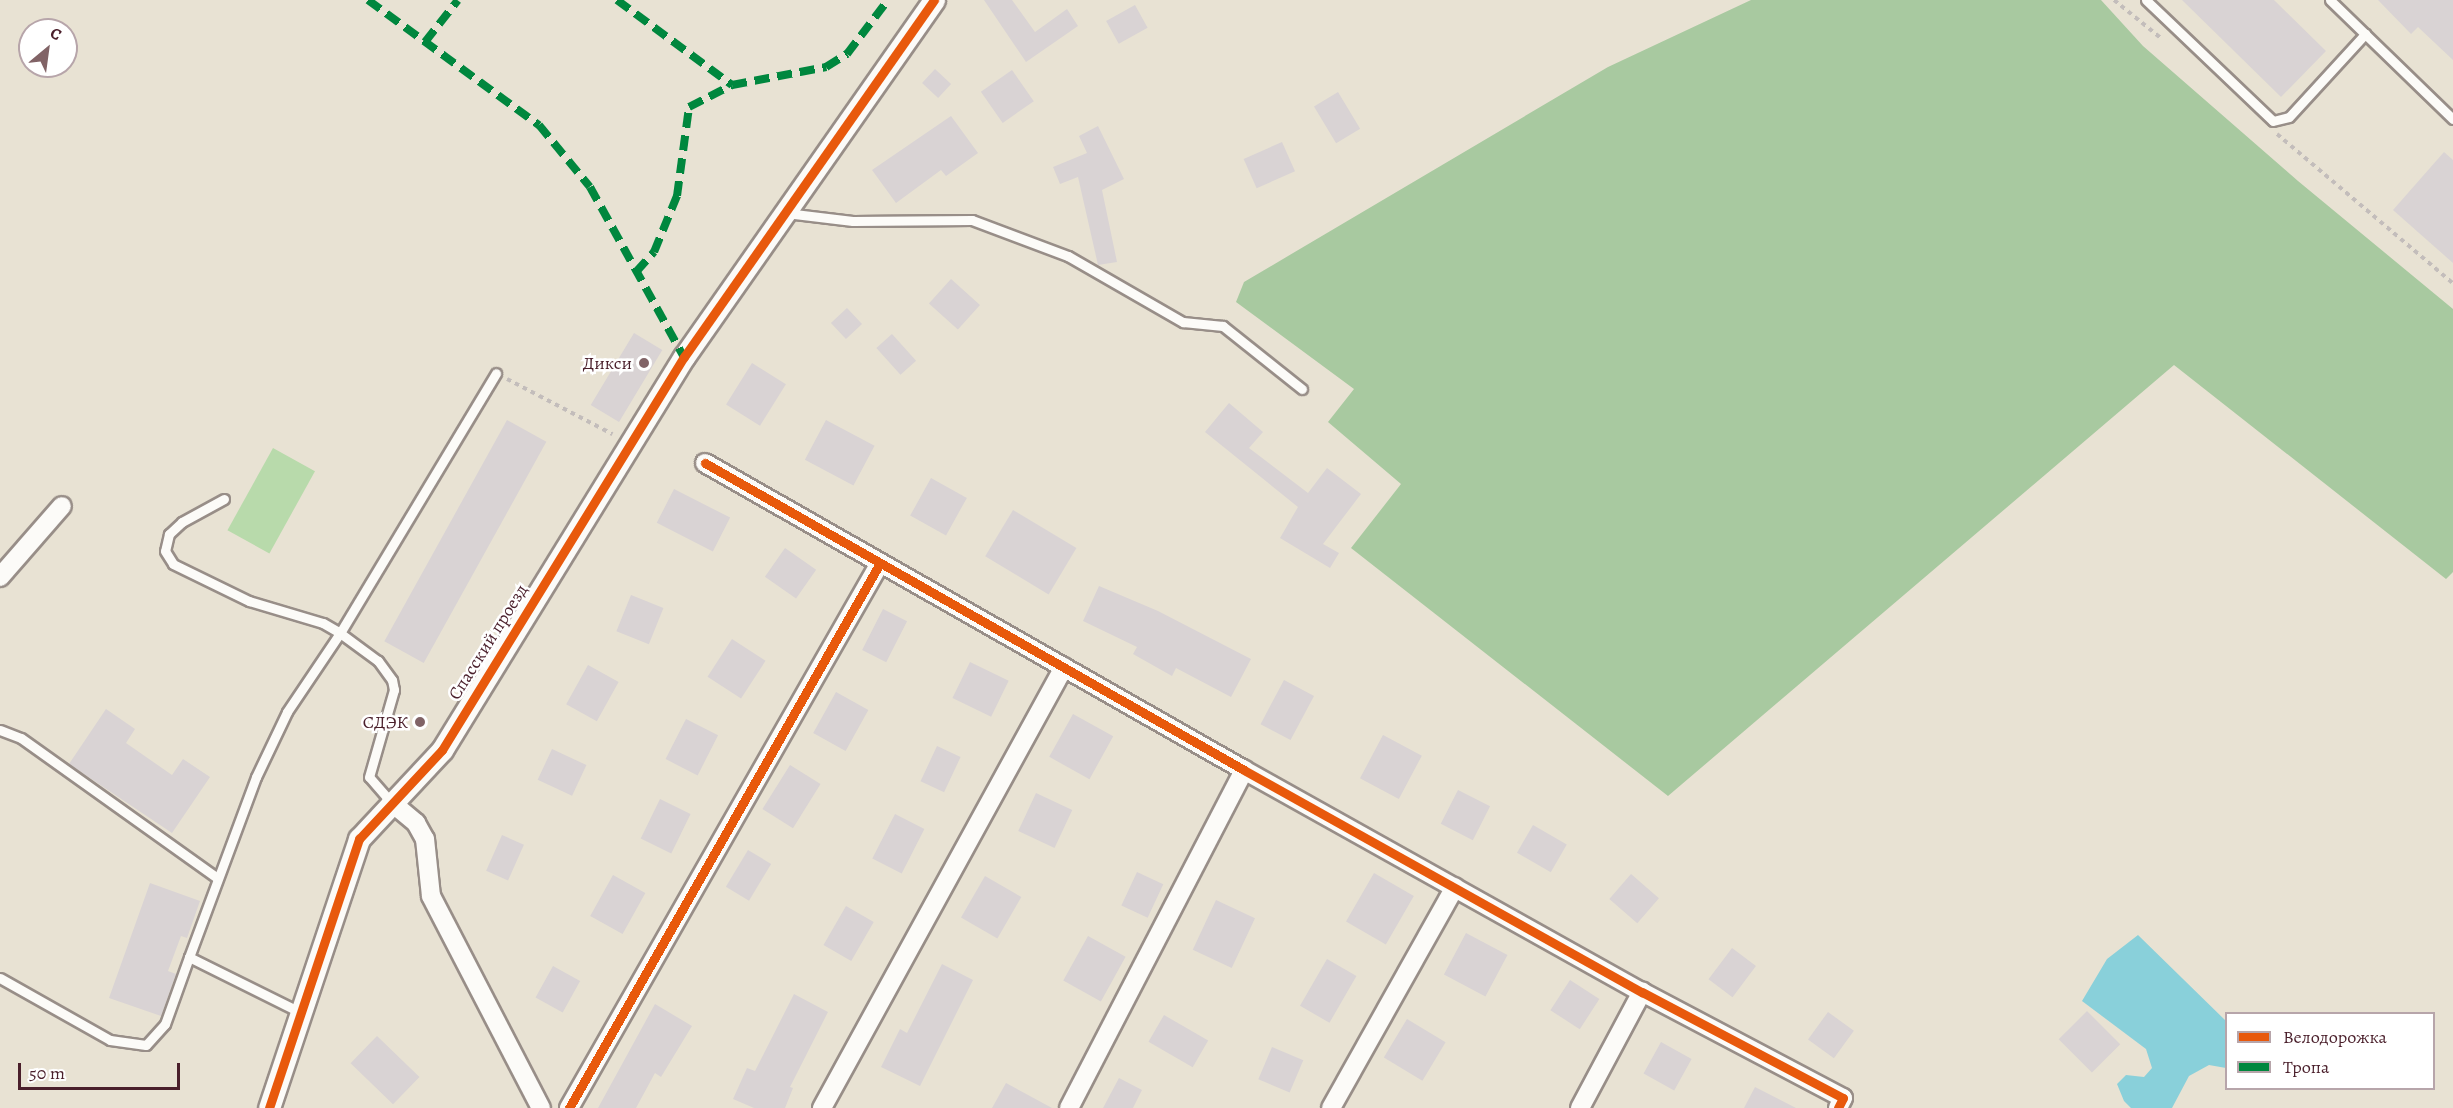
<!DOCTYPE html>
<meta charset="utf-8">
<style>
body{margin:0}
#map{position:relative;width:2453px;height:1108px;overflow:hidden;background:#e8e2d3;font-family:Alegreya,serif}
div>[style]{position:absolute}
.green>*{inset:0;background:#b8daab;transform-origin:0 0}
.forest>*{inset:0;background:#a8c9a0}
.water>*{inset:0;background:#89d0da}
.building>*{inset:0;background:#d9d3d4;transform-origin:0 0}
.path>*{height:4px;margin-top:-2px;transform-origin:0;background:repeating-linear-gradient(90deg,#c3bdbb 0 4.5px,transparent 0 9px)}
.roads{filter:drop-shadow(2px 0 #988e88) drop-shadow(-2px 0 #988e88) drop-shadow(0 2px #988e88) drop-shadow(0 -2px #988e88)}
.service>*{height:9px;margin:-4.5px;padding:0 4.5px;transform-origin:4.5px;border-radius:4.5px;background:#fcfbf8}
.minor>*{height:18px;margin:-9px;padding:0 9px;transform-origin:9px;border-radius:9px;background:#fcfbf8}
.tertiary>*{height:21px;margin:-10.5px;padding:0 10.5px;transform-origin:10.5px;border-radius:10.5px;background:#fcfbf8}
.quiet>*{height:8px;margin-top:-4px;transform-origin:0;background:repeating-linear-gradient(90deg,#00873e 0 15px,transparent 0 23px)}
.cycleway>*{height:9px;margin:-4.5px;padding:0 4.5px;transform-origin:4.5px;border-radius:4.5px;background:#e8590c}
.dots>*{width:16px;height:16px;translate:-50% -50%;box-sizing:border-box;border:3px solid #fff;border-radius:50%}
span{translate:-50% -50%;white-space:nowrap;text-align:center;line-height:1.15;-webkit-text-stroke:5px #fff;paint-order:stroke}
.poi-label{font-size:18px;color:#4a1f2b}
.right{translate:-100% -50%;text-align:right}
.street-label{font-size:18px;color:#4a1f2b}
.legend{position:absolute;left:2225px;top:1012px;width:210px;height:78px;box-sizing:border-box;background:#fff;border:2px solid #b7a5aa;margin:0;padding:8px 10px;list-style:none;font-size:18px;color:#4a1f2b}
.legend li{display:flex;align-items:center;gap:12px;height:30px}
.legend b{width:30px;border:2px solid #b7a5aa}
.north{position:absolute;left:18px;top:18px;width:60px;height:60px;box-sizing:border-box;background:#fff;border:2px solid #b7a5aa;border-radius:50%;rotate:29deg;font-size:16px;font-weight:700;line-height:24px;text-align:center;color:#4a1f2b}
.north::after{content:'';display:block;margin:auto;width:21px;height:27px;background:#816366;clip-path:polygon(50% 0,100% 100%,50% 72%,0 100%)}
.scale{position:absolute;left:18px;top:1063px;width:162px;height:27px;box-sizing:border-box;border:3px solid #4a1f2b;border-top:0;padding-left:8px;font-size:18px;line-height:21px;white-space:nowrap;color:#4a1f2b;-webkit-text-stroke:4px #fff;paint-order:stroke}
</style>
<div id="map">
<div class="green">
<i style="left:273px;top:448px;width:48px;height:94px;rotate:29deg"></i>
</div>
<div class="forest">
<i style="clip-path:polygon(1751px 0,2101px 0,2143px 46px,2298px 181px,2453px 309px,2453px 572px,2446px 579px,2174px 365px,1668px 796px,1351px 548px,1401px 484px,1328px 422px,1354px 389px,1236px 302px,1244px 282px,1608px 67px)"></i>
</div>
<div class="water">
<i style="clip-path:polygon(2138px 935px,2226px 1021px,2226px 1068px,2209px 1065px,2189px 1076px,2172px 1108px,2131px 1108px,2124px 1101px,2117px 1084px,2126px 1075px,2144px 1077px,2152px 1068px,2146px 1049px,2082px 1001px,2107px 959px)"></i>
</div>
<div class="building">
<i style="clip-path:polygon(984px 0,1012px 0,1035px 32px,1067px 9px,1078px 26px,1026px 62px)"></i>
<i style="clip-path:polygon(2182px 0,2274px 0,2326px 51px,2281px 97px)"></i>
<i style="clip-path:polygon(2378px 0,2453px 0,2453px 60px,2418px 27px,2411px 34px)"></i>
<i style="left:1135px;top:5px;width:26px;height:33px;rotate:61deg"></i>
<i style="left:935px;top:69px;width:22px;height:19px;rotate:43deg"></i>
<i style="left:1012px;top:70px;width:38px;height:38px;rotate:55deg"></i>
<i style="left:1338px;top:92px;width:43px;height:28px;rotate:59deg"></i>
<i style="clip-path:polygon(951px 116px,978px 153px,946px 176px,941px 170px,896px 203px,872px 170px)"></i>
<i style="clip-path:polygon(1098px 126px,1124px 179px,1102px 190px,1117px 262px,1098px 265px,1078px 177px,1060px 184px,1053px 167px,1087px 153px,1079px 136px)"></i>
<i style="left:1282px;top:142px;width:32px;height:42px;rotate:66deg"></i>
<i style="clip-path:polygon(2444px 152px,2453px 160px,2453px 263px,2393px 210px)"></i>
<i style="left:951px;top:279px;width:39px;height:33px;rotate:42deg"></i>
<i style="left:847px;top:308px;width:22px;height:22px;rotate:47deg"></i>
<i style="left:634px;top:333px;width:33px;height:84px;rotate:31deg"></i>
<i style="left:892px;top:334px;width:36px;height:21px;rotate:48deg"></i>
<i style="left:752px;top:363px;width:40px;height:49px;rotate:32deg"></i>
<i style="clip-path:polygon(1229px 403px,1263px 432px,1249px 448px,1308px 493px,1327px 468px,1361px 494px,1323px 544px,1339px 553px,1330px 568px,1280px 538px,1298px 507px,1205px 432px)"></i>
<i style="left:507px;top:420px;width:45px;height:253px;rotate:29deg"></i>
<i style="left:826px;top:420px;width:55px;height:45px;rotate:28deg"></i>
<i style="left:931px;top:478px;width:41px;height:43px;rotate:29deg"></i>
<i style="left:674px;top:489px;width:63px;height:38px;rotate:27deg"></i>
<i style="left:1013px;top:510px;width:74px;height:54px;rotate:31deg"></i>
<i style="left:785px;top:548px;width:38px;height:35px;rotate:35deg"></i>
<i style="clip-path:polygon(1099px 586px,1158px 611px,1251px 659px,1231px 697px,1176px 668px,1172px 676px,1133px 654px,1137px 647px,1083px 621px)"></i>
<i style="left:631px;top:595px;width:35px;height:39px;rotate:22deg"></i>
<i style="left:883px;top:609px;width:27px;height:46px;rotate:27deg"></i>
<i style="left:732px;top:639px;width:40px;height:45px;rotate:33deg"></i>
<i style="left:970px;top:662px;width:43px;height:40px;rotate:26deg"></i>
<i style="left:588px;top:665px;width:35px;height:45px;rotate:29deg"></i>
<i style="left:1284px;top:680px;width:34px;height:50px;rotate:28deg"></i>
<i style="left:836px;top:692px;width:37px;height:47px;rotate:29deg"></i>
<i style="clip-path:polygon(106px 709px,135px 729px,126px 743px,172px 775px,183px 759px,210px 777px,172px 833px,69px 764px)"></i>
<i style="left:1073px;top:714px;width:46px;height:49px;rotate:29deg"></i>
<i style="left:686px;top:719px;width:36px;height:45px;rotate:27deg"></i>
<i style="left:1383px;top:735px;width:44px;height:49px;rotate:28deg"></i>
<i style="left:937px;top:746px;width:26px;height:39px;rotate:25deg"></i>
<i style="left:552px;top:749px;width:38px;height:34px;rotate:25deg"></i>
<i style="left:790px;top:765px;width:36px;height:52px;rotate:32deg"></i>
<i style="left:1458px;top:790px;width:36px;height:38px;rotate:27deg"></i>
<i style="left:1036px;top:793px;width:40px;height:42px;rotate:25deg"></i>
<i style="left:660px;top:799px;width:34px;height:44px;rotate:26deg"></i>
<i style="left:895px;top:814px;width:33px;height:50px;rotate:27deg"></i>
<i style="left:1533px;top:825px;width:39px;height:32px;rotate:30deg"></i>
<i style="left:502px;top:835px;width:24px;height:39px;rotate:24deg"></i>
<i style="left:748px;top:850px;width:27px;height:43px;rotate:31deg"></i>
<i style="left:1137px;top:872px;width:29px;height:37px;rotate:25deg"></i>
<i style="left:1374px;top:873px;width:46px;height:56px;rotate:30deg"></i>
<i style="left:1631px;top:874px;width:37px;height:33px;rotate:41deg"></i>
<i style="left:613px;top:875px;width:37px;height:47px;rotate:29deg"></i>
<i style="left:985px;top:876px;width:42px;height:48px;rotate:30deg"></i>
<i style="clip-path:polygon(150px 883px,200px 901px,187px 938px,181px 936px,168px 971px,176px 974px,161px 1016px,109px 998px)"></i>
<i style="left:1216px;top:900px;width:43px;height:55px;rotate:25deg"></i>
<i style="left:846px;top:906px;width:32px;height:45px;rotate:30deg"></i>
<i style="left:1466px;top:933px;width:47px;height:47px;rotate:28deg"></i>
<i style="left:1088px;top:936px;width:43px;height:51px;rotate:29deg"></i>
<i style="left:1732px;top:948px;width:30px;height:39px;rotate:37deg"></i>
<i style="left:1327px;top:959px;width:34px;height:54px;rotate:30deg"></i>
<i style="clip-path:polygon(942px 964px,973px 980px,920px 1086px,881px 1067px,900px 1029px,907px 1033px)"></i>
<i style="left:553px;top:966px;width:31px;height:36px;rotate:29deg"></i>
<i style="left:1570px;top:980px;width:35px;height:36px;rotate:33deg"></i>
<i style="clip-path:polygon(794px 994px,828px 1012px,790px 1087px,793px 1088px,785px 1108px,754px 1108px,733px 1099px,747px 1068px,755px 1071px)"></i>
<i style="clip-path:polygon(655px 1004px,692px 1026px,661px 1077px,655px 1073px,636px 1108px,598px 1108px)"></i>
<i style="left:2087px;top:1011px;width:47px;height:40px;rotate:45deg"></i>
<i style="left:1828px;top:1012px;width:32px;height:34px;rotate:36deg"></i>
<i style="left:1164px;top:1015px;width:51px;height:31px;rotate:30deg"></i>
<i style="left:1407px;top:1019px;width:45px;height:45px;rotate:31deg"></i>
<i style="left:377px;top:1036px;width:59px;height:38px;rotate:44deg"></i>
<i style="left:1661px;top:1042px;width:35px;height:36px;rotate:29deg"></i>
<i style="left:1272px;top:1047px;width:34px;height:35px;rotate:23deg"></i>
<i style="clip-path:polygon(1119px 1078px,1142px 1090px,1133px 1108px,1103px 1108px)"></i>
<i style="clip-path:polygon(1006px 1083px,1052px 1108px,992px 1108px)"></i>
<i style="clip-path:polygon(1755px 1087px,1796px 1108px,1744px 1108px)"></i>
</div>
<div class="path">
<i style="left:2114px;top:0;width:62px;rotate:39.1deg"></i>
<i style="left:2277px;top:134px;width:231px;rotate:40.3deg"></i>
<i style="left:507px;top:379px;width:119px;rotate:27.6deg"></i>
</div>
<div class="roads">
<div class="service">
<i style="left:2146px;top:0;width:175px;rotate:43.6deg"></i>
<i style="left:2273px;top:121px;width:16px;rotate:-14deg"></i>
<i style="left:2289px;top:117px;width:113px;rotate:-47.5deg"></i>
<i style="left:2330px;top:0;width:171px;rotate:44.1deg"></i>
<i style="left:786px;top:213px;width:67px;rotate:6.8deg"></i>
<i style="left:853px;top:221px;width:119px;rotate:-0.5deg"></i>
<i style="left:972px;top:220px;width:103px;rotate:20.6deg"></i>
<i style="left:1068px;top:256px;width:133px;rotate:29.9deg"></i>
<i style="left:1183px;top:322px;width:40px;rotate:5.7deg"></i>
<i style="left:1223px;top:326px;width:101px;rotate:38.6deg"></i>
<i style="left:224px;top:499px;width:48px;rotate:151.3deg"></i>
<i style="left:182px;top:522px;width:18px;rotate:137deg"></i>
<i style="left:169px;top:534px;width:17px;rotate:103deg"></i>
<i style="left:165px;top:551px;width:15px;rotate:58deg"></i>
<i style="left:173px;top:564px;width:85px;rotate:26deg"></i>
<i style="left:249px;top:601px;width:77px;rotate:16.6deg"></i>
<i style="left:323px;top:623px;width:20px;rotate:30deg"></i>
<i style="left:340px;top:633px;width:95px;rotate:123.9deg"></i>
<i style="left:287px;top:712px;width:72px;rotate:115.5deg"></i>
<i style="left:256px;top:777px;width:192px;rotate:110.4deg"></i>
<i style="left:189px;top:957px;width:124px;rotate:26.4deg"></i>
<i style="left:0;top:730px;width:22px;rotate:21deg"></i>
<i style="left:21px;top:738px;width:239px;rotate:35.5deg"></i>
<i style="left:391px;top:802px;width:33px;rotate:-131deg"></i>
<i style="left:369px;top:777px;width:91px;rotate:-74deg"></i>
<i style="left:394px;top:690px;width:10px;rotate:-101deg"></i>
<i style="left:392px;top:680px;width:24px;rotate:-126deg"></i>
<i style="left:378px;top:661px;width:47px;rotate:-143.6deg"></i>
<i style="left:340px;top:633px;width:303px;rotate:-59deg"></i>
<i style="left:0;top:978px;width:126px;rotate:29.4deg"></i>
<i style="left:110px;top:1040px;width:36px;rotate:8deg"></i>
<i style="left:146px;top:1045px;width:28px;rotate:-48deg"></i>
<i style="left:165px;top:1024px;width:71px;rotate:-70.3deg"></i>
</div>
<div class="minor">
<i style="left:705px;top:463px;width:620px;rotate:29.66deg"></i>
<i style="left:1244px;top:770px;width:456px;rotate:29.2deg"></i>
<i style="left:1642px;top:992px;width:227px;rotate:27.8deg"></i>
<i style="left:1843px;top:1098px;width:11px;rotate:117deg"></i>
<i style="left:0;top:577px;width:94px;rotate:-48.9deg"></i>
<i style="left:391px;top:802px;width:33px;rotate:40deg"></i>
<i style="left:416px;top:823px;width:18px;rotate:61deg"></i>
<i style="left:425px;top:839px;width:57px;rotate:84deg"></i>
<i style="left:431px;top:896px;width:239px;rotate:62.6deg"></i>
<i style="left:569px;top:1108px;width:627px;rotate:-60.29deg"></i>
<i style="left:822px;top:1108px;width:503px;rotate:-61.24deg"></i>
<i style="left:1069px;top:1108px;width:381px;rotate:-62.6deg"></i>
<i style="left:1331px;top:1108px;width:253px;rotate:-60.7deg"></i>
<i style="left:1580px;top:1108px;width:132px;rotate:-61.9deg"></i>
</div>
<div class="tertiary">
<i style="left:269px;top:1108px;width:284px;rotate:-71.5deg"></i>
<i style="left:359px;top:839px;width:122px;rotate:-47deg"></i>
<i style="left:442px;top:750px;width:462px;rotate:-58.4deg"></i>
<i style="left:684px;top:357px;width:436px;rotate:-55deg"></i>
</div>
</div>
<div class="quiet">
<i style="left:368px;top:0;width:212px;rotate:36.2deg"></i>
<i style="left:539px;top:125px;width:80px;rotate:50.6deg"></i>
<i style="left:590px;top:187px;width:194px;rotate:61.1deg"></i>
<i style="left:617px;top:0;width:143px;rotate:36.5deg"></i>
<i style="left:425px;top:42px;width:53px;rotate:-51.8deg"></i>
<i style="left:636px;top:272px;width:27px;rotate:-48deg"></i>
<i style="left:654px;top:252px;width:61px;rotate:-67.7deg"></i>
<i style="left:677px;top:196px;width:90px;rotate:-82.3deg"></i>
<i style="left:689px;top:107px;width:48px;rotate:-27.1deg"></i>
<i style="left:732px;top:85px;width:96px;rotate:-10.8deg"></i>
<i style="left:826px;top:67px;width:25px;rotate:-32deg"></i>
<i style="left:847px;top:54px;width:68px;rotate:-52.8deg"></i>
</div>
<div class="cycleway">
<i style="left:705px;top:463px;width:620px;rotate:29.66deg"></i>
<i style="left:1244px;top:770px;width:456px;rotate:29.2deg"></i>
<i style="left:1642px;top:992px;width:227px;rotate:27.8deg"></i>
<i style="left:1843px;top:1098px;width:11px;rotate:117deg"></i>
<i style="left:269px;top:1108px;width:284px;rotate:-71.5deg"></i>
<i style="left:359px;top:839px;width:122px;rotate:-47deg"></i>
<i style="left:442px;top:750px;width:462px;rotate:-58.4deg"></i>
<i style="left:684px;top:357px;width:436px;rotate:-55deg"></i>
<i style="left:569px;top:1108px;width:627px;rotate:-60.29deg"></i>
</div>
<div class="dots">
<i style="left:644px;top:363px;background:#816366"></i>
<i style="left:420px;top:722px;background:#816366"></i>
</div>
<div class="poi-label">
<span class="right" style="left:632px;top:363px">Дикси</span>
<span class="right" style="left:408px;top:722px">СДЭК</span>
</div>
<div class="street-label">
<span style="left:488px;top:642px;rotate:-58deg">Спасский проезд</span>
</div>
<ul class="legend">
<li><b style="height:8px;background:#e8590c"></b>Велодорожка</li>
<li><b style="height:8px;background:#00873e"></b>Тропа</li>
</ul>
<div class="north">С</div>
<div class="scale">50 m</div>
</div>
